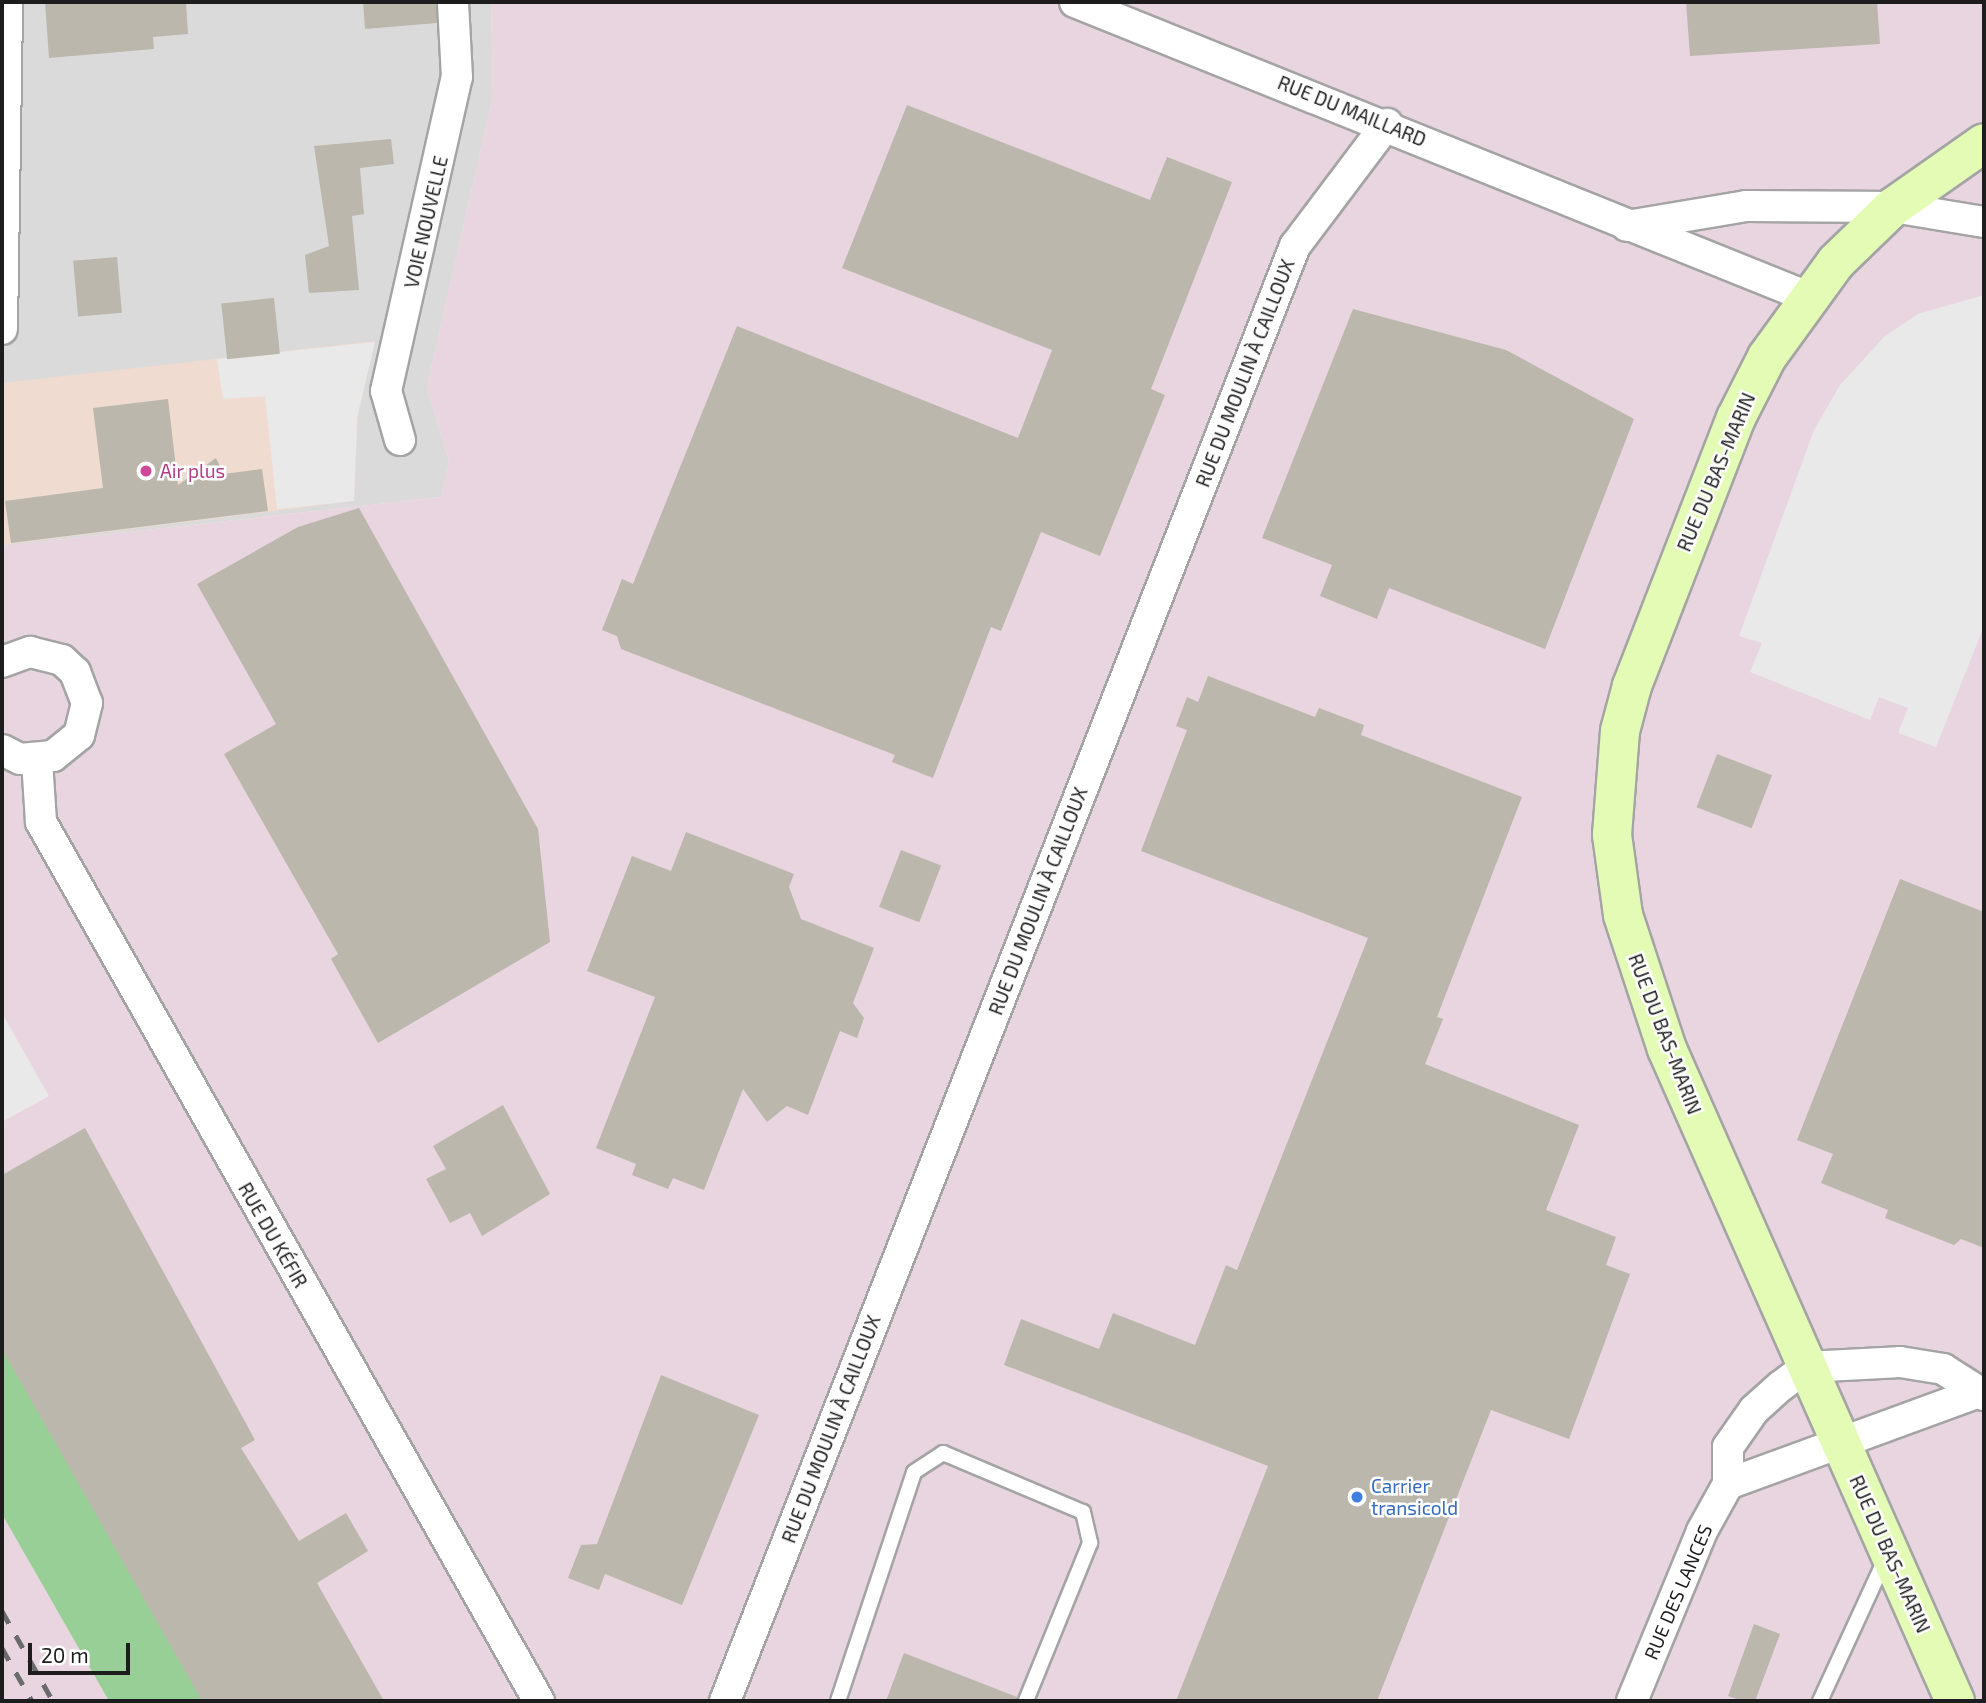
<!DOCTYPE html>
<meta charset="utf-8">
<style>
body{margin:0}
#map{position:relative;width:1986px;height:1703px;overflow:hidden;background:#efeee3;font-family:"Exo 2",sans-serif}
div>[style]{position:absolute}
.residential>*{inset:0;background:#dbdada}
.commercial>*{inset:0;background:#f0dbd1}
.industrial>*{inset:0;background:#e8d5df}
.forest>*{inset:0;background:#98cf96}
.parking>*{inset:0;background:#e9e9e9}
.building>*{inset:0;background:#bbb7ac;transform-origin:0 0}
.roads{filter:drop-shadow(2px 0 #a4a4a4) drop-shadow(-2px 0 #a4a4a4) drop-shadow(0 2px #a4a4a4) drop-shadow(0 -2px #a4a4a4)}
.lane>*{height:14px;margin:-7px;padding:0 7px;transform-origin:7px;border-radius:7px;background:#fff}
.street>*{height:30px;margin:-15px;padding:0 15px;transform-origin:15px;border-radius:15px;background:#fff}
.secondary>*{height:38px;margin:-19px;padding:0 19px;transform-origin:19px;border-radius:19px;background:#e4fbb5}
.rail>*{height:5px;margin-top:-2.5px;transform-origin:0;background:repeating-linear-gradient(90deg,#6b6b6b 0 14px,transparent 0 28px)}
.dots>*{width:19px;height:19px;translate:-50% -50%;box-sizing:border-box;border:4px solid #fff;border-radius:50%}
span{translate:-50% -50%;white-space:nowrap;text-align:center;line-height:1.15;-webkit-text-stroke:5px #fff;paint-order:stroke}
.street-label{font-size:19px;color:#1d1d1d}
.hotel-label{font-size:19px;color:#b23c85}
.left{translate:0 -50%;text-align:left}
.shop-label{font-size:19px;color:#366cbe}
.frame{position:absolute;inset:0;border:4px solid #1d1d1d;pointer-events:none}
.scale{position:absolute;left:28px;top:1643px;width:102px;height:32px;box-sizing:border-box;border:4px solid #1d1d1d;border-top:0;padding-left:9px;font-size:21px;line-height:24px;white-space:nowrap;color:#1d1d1d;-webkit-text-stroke:5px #fff;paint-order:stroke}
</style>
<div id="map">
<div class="residential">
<i style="clip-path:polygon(2px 2px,491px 2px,493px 96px,427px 387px,449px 461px,441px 497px,2px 546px)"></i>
</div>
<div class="commercial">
<i style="clip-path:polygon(375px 341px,358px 416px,354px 501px,2px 545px,2px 383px)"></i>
</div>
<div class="industrial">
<i style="clip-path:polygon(491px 2px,1984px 2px,1984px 1701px,2px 1701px,2px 546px,441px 497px,449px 461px,427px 387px,493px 96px)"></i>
</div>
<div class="forest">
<i style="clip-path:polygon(2px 1337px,117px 1548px,209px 1701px,109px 1701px,2px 1514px)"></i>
</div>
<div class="parking">
<i style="clip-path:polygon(1984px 295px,1984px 626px,1936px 747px,1898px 733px,1908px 708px,1879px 697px,1870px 720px,1750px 672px,1762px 643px,1739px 636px,1814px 430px,1840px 385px,1884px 337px,1918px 314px)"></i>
<i style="clip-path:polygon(375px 342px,357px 417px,354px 501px,277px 509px,265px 396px,223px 399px,217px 359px)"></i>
<i style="clip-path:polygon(2px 1013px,49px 1096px,2px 1122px)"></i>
</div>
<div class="building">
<i style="clip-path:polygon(45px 2px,186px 2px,188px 34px,153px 37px,154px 49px,49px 58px)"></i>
<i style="clip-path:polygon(363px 2px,436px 2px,437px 23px,365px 29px)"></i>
<i style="clip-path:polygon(1686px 2px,1877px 2px,1880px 44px,1690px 56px)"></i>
<i style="clip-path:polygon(907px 105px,1150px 200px,1167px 157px,1232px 182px,1151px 389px,1165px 395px,1100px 556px,1041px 532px,1001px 631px,991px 627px,933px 778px,892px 762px,895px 755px,621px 649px,617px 636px,602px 630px,622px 579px,633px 584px,737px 326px,1018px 438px,1052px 350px,842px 268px)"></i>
<i style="clip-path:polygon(391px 139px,394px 164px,360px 168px,364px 214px,352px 216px,359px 290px,309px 293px,305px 255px,329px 246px,314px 146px)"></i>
<i style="left:117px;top:257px;width:56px;height:44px;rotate:85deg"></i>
<i style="left:274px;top:298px;width:56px;height:53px;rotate:84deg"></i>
<i style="clip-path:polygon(1353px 309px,1506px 350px,1634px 419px,1545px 649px,1389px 588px,1377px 619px,1320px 596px,1332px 565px,1262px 538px)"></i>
<i style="clip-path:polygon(168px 399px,178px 485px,216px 458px,224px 474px,262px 469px,268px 511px,11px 543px,5px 501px,103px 488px,93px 408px)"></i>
<i style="clip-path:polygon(359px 508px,538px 829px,550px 942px,378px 1043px,331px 959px,338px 954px,224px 754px,276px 724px,197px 584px,298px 527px)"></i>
<i style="clip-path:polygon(1208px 676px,1315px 717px,1319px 708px,1364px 725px,1361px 735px,1522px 797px,1437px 1017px,1443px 1019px,1425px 1064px,1579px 1125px,1546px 1210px,1616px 1237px,1606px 1265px,1630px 1274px,1569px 1439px,1491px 1410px,1377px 1701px,1176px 1701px,1268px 1466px,1004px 1365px,1021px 1319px,1099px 1349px,1113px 1313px,1195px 1345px,1226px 1265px,1237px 1270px,1368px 938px,1141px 851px,1187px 730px,1176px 726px,1187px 697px,1198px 702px)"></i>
<i style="left:1717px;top:754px;width:59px;height:57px;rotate:21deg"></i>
<i style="clip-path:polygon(686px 832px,794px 874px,789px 887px,801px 919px,874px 948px,853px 1003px,864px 1018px,857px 1038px,840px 1031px,808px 1115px,787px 1106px,767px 1122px,743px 1089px,704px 1190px,673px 1178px,668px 1189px,632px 1175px,636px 1164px,596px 1148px,655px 997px,587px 971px,632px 856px,671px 871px)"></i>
<i style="left:901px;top:850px;width:43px;height:61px;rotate:21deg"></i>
<i style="clip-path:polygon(1900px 879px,1984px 912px,1984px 1248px,1961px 1239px,1954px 1245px,1885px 1218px,1888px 1210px,1821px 1183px,1833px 1154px,1797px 1140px)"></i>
<i style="clip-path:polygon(503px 1105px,550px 1194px,482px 1236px,470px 1213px,450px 1223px,426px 1179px,446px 1169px,433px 1146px)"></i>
<i style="clip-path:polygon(85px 1128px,255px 1440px,241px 1448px,299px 1541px,346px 1513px,368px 1551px,317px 1583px,384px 1701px,202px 1701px,2px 1349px,2px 1175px)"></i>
<i style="clip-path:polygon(661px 1375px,759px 1415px,682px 1605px,605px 1574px,599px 1590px,568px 1578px,581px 1545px,597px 1544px)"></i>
<i style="clip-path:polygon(1754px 1624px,1780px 1634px,1755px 1701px,1743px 1701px,1728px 1696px)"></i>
<i style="clip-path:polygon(904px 1653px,1017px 1697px,1017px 1701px,886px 1701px)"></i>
</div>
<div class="roads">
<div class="lane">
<i style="left:838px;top:1701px;width:241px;rotate:-71.6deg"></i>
<i style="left:914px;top:1472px;width:35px;rotate:-33deg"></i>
<i style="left:943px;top:1453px;width:152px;rotate:22.9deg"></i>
<i style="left:1083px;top:1512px;width:32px;rotate:77deg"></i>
<i style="left:1090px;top:1543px;width:170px;rotate:112.1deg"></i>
<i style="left:1820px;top:1701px;width:155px;rotate:-65.3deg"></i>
</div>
<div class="street">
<i style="left:1075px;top:2px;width:790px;rotate:21.92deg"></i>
<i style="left:1627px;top:226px;width:121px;rotate:-9.5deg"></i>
<i style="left:1746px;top:206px;width:147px;rotate:0.4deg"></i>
<i style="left:1893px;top:207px;width:92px;rotate:9.4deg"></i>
<i style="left:2px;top:329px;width:327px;rotate:-89.1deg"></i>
<i style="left:400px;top:440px;width:51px;rotate:-105.9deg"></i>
<i style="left:386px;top:391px;width:322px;rotate:-77.3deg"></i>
<i style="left:457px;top:77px;width:75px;rotate:-93.1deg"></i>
<i style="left:2px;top:662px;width:30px;rotate:-20deg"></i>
<i style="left:30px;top:652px;width:33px;rotate:14deg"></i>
<i style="left:62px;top:660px;width:18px;rotate:43deg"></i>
<i style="left:75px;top:672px;width:33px;rotate:69deg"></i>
<i style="left:87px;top:703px;width:33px;rotate:104deg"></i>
<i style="left:79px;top:735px;width:33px;rotate:141deg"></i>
<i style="left:53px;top:756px;width:33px;rotate:175deg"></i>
<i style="left:20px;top:759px;width:20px;rotate:-153deg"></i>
<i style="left:37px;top:760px;width:62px;rotate:86.3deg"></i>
<i style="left:41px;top:822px;width:1010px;rotate:60.47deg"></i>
<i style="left:1728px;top:1484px;width:265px;rotate:-20.1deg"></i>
<i style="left:725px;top:1701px;width:1563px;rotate:-68.61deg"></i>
<i style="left:1295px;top:246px;width:153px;rotate:-53deg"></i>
<i style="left:1632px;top:1701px;width:184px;rotate:-67.6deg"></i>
<i style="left:1702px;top:1531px;width:54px;rotate:-61deg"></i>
<i style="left:1728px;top:1484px;width:37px;rotate:-90deg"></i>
<i style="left:1728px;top:1447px;width:45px;rotate:-54.9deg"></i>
<i style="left:1754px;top:1410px;width:36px;rotate:-42deg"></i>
<i style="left:1781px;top:1386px;width:31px;rotate:-37deg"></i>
<i style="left:1806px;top:1367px;width:94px;rotate:-3deg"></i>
<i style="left:1900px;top:1362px;width:44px;rotate:9.2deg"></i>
<i style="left:1943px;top:1369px;width:49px;rotate:32.4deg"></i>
</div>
<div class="secondary">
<i style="left:1955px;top:1701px;width:713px;rotate:-113.83deg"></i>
<i style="left:1667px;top:1049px;width:141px;rotate:-108.2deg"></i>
<i style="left:1623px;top:915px;width:81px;rotate:-97.8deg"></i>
<i style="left:1612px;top:835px;width:104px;rotate:-85.6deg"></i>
<i style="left:1620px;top:731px;width:47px;rotate:-75.1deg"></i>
<i style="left:1632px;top:686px;width:287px;rotate:-68.8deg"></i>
<i style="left:1736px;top:418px;width:68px;rotate:-63.1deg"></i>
<i style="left:1767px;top:357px;width:117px;rotate:-54deg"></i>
<i style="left:1836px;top:262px;width:79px;rotate:-44deg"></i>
<i style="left:1893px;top:207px;width:111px;rotate:-35.1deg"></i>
</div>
</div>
<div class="rail">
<i style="left:2px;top:1611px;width:103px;rotate:60.5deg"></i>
<i style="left:2px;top:1648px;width:61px;rotate:60.5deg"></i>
</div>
<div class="dots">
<i style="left:146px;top:471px;background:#d1479c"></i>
<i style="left:1357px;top:1497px;background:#3f7fe0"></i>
</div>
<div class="street-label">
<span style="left:1352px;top:111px;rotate:22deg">RUE DU MAILLARD</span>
<span style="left:426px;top:222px;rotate:-77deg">VOIE NOUVELLE</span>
<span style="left:1245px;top:373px;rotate:-69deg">RUE DU MOULIN À CAILLOUX</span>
<span style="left:1716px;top:472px;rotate:-67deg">RUE DU BAS-MARIN</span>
<span style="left:1038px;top:901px;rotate:-69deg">RUE DU MOULIN À CAILLOUX</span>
<span style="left:1665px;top:1034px;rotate:69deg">RUE DU BAS-MARIN</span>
<span style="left:273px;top:1235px;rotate:60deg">RUE DU KÉFIR</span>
<span style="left:831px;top:1429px;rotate:-69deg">RUE DU MOULIN À CAILLOUX</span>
<span style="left:1890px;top:1554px;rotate:66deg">RUE DU BAS-MARIN</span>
<span style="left:1678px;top:1592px;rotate:-67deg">RUE DES LANCES</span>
</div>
<div class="hotel-label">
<span class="left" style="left:160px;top:471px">Air plus</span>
</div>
<div class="shop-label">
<span class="left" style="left:1371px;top:1497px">Carrier<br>transicold</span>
</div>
<div class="frame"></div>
<div class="scale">20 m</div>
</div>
